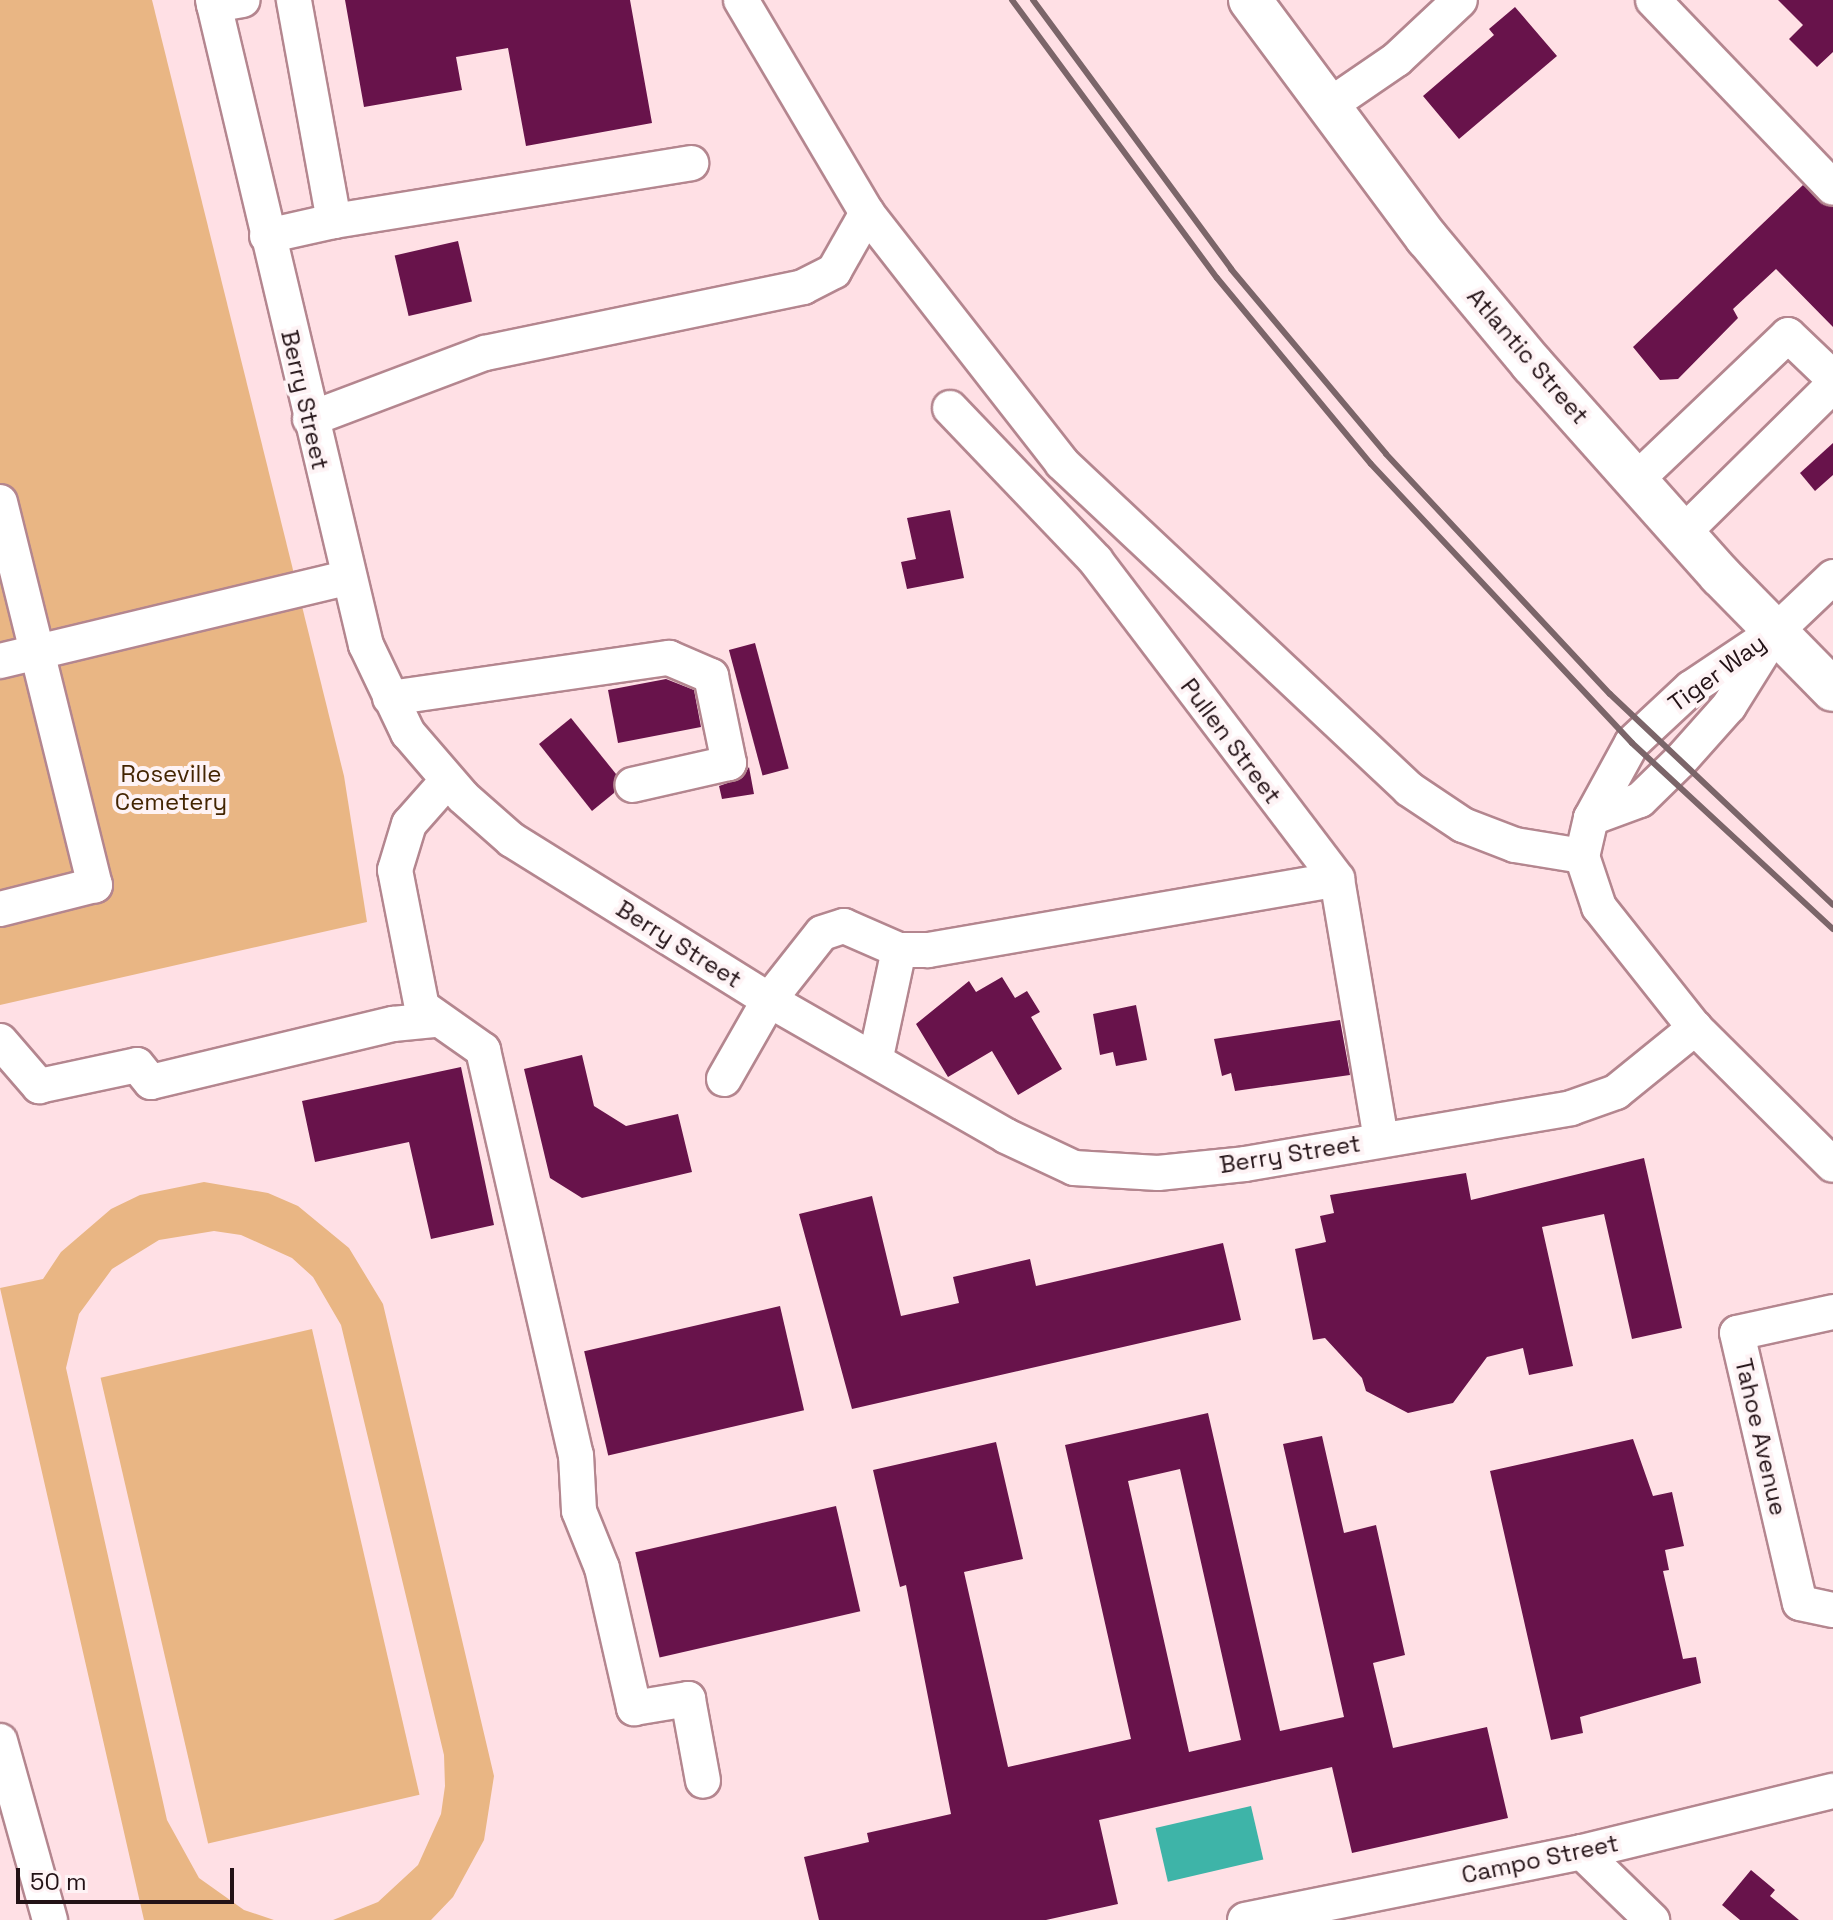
<!DOCTYPE html>
<style>
body{margin:0}
#map{position:relative;width:1833px;height:1920px;overflow:hidden;background:#ffe0e5;font-family:"Space Grotesk",sans-serif}
div>[style]{position:absolute}
.green>*{inset:0;background:#e9b684;transform-origin:0 0}
.water>*{inset:0;background:#3eb4a8;transform-origin:0 0}
.building>*{inset:0;background:#68134b;transform-origin:0 0}
.roads{filter:drop-shadow(2px 0 #b4868f) drop-shadow(-2px 0 #b4868f) drop-shadow(0 2px #b4868f) drop-shadow(0 -2px #b4868f)}
.minor>*{height:34px;margin:-17px;padding:0 17px;transform-origin:17px;border-radius:17px;background:#fff}
.major>*{height:42px;margin:-21px;padding:0 21px;transform-origin:21px;border-radius:21px;background:#fff}
.rail>*{height:6px;margin:-3px;padding:0 3px;transform-origin:3px;border-radius:3px;background:#7b6569}
span{translate:-50% -50%;white-space:nowrap;text-align:center;line-height:1.15;-webkit-text-stroke:8px #fef3f5;paint-order:stroke}
.street-label{font-size:24px;color:#231216}
.park-label{font-size:24px;color:#432502}
.scale{position:absolute;left:16px;top:1868px;width:218px;height:36px;box-sizing:border-box;border:4px solid #231216;border-top:0;padding-left:10px;font-size:24px;line-height:28px;white-space:nowrap;color:#231216;-webkit-text-stroke:6px #fef3f5;paint-order:stroke}
</style>
<div id="map">
<div class="green">
<i style="clip-path:polygon(0 0,152px 0,344px 776px,367px 922px,0 1005px)"></i>
<i style="clip-path:polygon(204px 1182px,268px 1193px,298px 1206px,349px 1248px,383px 1304px,494px 1776px,484px 1840px,453px 1897px,431px 1920px,333px 1920px,378px 1902px,418px 1865px,441px 1814px,445px 1786px,444px 1755px,341px 1325px,313px 1277px,292px 1258px,241px 1235px,214px 1231px,159px 1240px,112px 1269px,79px 1314px,66px 1368px,167px 1820px,199px 1878px,244px 1910px,274px 1920px,144px 1920px,0 1288px,43px 1279px,61px 1252px,111px 1209px,140px 1195px)"></i>
<i style="left:312px;top:1329px;width:478px;height:217px;rotate:77deg"></i>
</div>
<div class="water">
<i style="left:1251px;top:1806px;width:55px;height:98px;rotate:77deg"></i>
</div>
<div class="building">
<i style="clip-path:polygon(345px 0,630px 0,652px 123px,526px 146px,508px 48px,456px 57px,462px 90px,364px 107px)"></i>
<i style="clip-path:polygon(1778px 0,1833px 0,1833px 52px,1817px 67px,1789px 39px,1803px 25px)"></i>
<i style="clip-path:polygon(1515px 7px,1557px 56px,1459px 139px,1423px 96px,1494px 35px,1489px 29px)"></i>
<i style="clip-path:polygon(1803px 185px,1833px 207px,1833px 327px,1776px 269px,1733px 309px,1738px 318px,1678px 379px,1660px 380px,1633px 347px)"></i>
<i style="left:458px;top:241px;width:62px;height:65px;rotate:77deg"></i>
<i style="clip-path:polygon(1833px 443px,1833px 475px,1815px 491px,1800px 473px)"></i>
<i style="clip-path:polygon(950px 510px,964px 578px,907px 589px,901px 562px,916px 559px,907px 518px)"></i>
<i style="left:755px;top:643px;width:130px;height:27px;rotate:75deg"></i>
<i style="clip-path:polygon(666px 679px,694px 690px,701px 727px,618px 743px,608px 690px)"></i>
<i style="clip-path:polygon(571px 718px,616px 774px,614px 793px,592px 811px,539px 744px)"></i>
<i style="clip-path:polygon(749px 767px,754px 794px,722px 799px,719px 786px,742px 778px)"></i>
<i style="clip-path:polygon(1002px 977px,1015px 998px,1027px 991px,1040px 1012px,1031px 1017px,1062px 1069px,1018px 1095px,992px 1051px,948px 1077px,916px 1024px,969px 981px,976px 992px)"></i>
<i style="clip-path:polygon(1136px 1005px,1147px 1060px,1116px 1066px,1113px 1052px,1100px 1055px,1093px 1014px)"></i>
<i style="clip-path:polygon(1340px 1020px,1350px 1075px,1235px 1091px,1231px 1073px,1222px 1076px,1214px 1039px)"></i>
<i style="clip-path:polygon(582px 1055px,594px 1106px,626px 1126px,678px 1114px,692px 1172px,582px 1198px,550px 1178px,524px 1069px)"></i>
<i style="clip-path:polygon(461px 1067px,494px 1225px,431px 1239px,409px 1142px,315px 1162px,302px 1101px)"></i>
<i style="clip-path:polygon(1644px 1158px,1682px 1328px,1632px 1339px,1604px 1214px,1542px 1227px,1573px 1366px,1529px 1375px,1523px 1348px,1487px 1357px,1453px 1403px,1408px 1413px,1366px 1391px,1362px 1378px,1325px 1338px,1313px 1340px,1295px 1249px,1326px 1242px,1320px 1216px,1334px 1213px,1330px 1195px,1466px 1173px,1471px 1200px)"></i>
<i style="clip-path:polygon(872px 1196px,901px 1316px,959px 1303px,953px 1277px,1030px 1259px,1036px 1286px,1223px 1243px,1241px 1320px,852px 1409px,799px 1214px)"></i>
<i style="left:780px;top:1306px;width:107px;height:201px;rotate:77deg"></i>
<i style="clip-path:polygon(evenodd,1208px 1413px,1280px 1731px,1344px 1717px,1283px 1444px,1322px 1436px,1344px 1533px,1376px 1525px,1405px 1655px,1373px 1663px,1393px 1748px,1487px 1727px,1508px 1818px,1352px 1853px,1332px 1767px,1099px 1820px,1118px 1904px,1046px 1920px,819px 1920px,804px 1857px,869px 1842px,867px 1833px,951px 1814px,906px 1585px,900px 1587px,873px 1470px,996px 1442px,1023px 1559px,964px 1572px,1008px 1767px,1131px 1739px,1065px 1445px,1208px 1413px,1180px 1469px,1241px 1740px,1189px 1752px,1128px 1481px,1180px 1469px)"></i>
<i style="clip-path:polygon(1633px 1439px,1653px 1496px,1672px 1492px,1684px 1546px,1665px 1550px,1669px 1570px,1663px 1571px,1683px 1659px,1696px 1657px,1701px 1683px,1580px 1717px,1583px 1733px,1551px 1740px,1490px 1471px)"></i>
<i style="left:836px;top:1506px;width:108px;height:206px;rotate:77deg"></i>
<i style="clip-path:polygon(1751px 1870px,1775px 1890px,1770px 1896px,1799px 1920px,1740px 1920px,1722px 1905px)"></i>
</div>
<div class="roads">
<div class="minor">
<i style="left:213px;top:0;width:663px;rotate:76.66deg"></i>
<i style="left:366px;top:645px;width:98px;rotate:64.5deg"></i>
<i style="left:408px;top:733px;width:84px;rotate:49.3deg"></i>
<i style="left:463px;top:797px;width:65px;rotate:41.3deg"></i>
<i style="left:512px;top:840px;width:303px;rotate:31.9deg"></i>
<i style="left:769px;top:1000px;width:273px;rotate:29.8deg"></i>
<i style="left:1006px;top:1136px;width:75px;rotate:25.2deg"></i>
<i style="left:1074px;top:1168px;width:84px;rotate:3.4deg"></i>
<i style="left:1158px;top:1173px;width:87px;rotate:-5.9deg"></i>
<i style="left:1245px;top:1164px;width:331px;rotate:-9.7deg"></i>
<i style="left:1571px;top:1108px;width:48px;rotate:-19.6deg"></i>
<i style="left:1616px;top:1092px;width:102px;rotate:-39deg"></i>
<i style="left:741px;top:0;width:247px;rotate:59.4deg"></i>
<i style="left:867px;top:213px;width:317px;rotate:52deg"></i>
<i style="left:1062px;top:463px;width:476px;rotate:43.2deg"></i>
<i style="left:1409px;top:789px;width:65px;rotate:33.7deg"></i>
<i style="left:1463px;top:825px;width:56px;rotate:21deg"></i>
<i style="left:1515px;top:845px;width:68px;rotate:9.3deg"></i>
<i style="left:1653px;top:0;width:260px;rotate:46.2deg"></i>
<i style="left:214px;top:5px;width:29px;rotate:-10deg"></i>
<i style="left:1327px;top:107px;width:85px;rotate:-34.4deg"></i>
<i style="left:1397px;top:59px;width:86px;rotate:-43.1deg"></i>
<i style="left:334px;top:221px;width:362px;rotate:-9.2deg"></i>
<i style="left:267px;top:236px;width:69px;rotate:-12.6deg"></i>
<i style="left:334px;top:221px;width:225px;rotate:-100.3deg"></i>
<i style="left:950px;top:408px;width:211px;rotate:46.3deg"></i>
<i style="left:1096px;top:561px;width:399px;rotate:52.8deg"></i>
<i style="left:1337px;top:879px;width:264px;rotate:80.4deg"></i>
<i style="left:310px;top:419px;width:187px;rotate:-20.7deg"></i>
<i style="left:485px;top:353px;width:325px;rotate:-11.7deg"></i>
<i style="left:803px;top:287px;width:35px;rotate:-27deg"></i>
<i style="left:834px;top:271px;width:67px;rotate:-60.4deg"></i>
<i style="left:1636px;top:480px;width:210px;rotate:-43.6deg"></i>
<i style="left:1788px;top:335px;width:62px;rotate:43.7deg"></i>
<i style="left:0;top:502px;width:395px;rotate:76.1deg"></i>
<i style="left:95px;top:885px;width:98px;rotate:165.8deg"></i>
<i style="left:1683px;top:533px;width:211px;rotate:-44.6deg"></i>
<i style="left:1833px;top:577px;width:80px;rotate:136.5deg"></i>
<i style="left:1775px;top:632px;width:101px;rotate:146.3deg"></i>
<i style="left:1691px;top:688px;width:81px;rotate:137deg"></i>
<i style="left:1632px;top:743px;width:85px;rotate:118.7deg"></i>
<i style="left:1591px;top:818px;width:39px;rotate:103deg"></i>
<i style="left:1582px;top:856px;width:54px;rotate:71.6deg"></i>
<i style="left:1599px;top:907px;width:154px;rotate:51.6deg"></i>
<i style="left:1695px;top:1028px;width:194px;rotate:44.8deg"></i>
<i style="left:0;top:661px;width:356px;rotate:-13.5deg"></i>
<i style="left:390px;top:698px;width:282px;rotate:-8.2deg"></i>
<i style="left:669px;top:658px;width:46px;rotate:23.2deg"></i>
<i style="left:711px;top:676px;width:89px;rotate:78.3deg"></i>
<i style="left:729px;top:763px;width:99px;rotate:167.2deg"></i>
<i style="left:447px;top:781px;width:57px;rotate:131.5deg"></i>
<i style="left:409px;top:824px;width:48px;rotate:106.9deg"></i>
<i style="left:395px;top:870px;width:140px;rotate:78.9deg"></i>
<i style="left:422px;top:1007px;width:75px;rotate:35.2deg"></i>
<i style="left:483px;top:1050px;width:416px;rotate:77.1deg"></i>
<i style="left:576px;top:1455px;width:56px;rotate:86.9deg"></i>
<i style="left:579px;top:1511px;width:61px;rotate:68deg"></i>
<i style="left:602px;top:1568px;width:144px;rotate:77.1deg"></i>
<i style="left:634px;top:1708px;width:55px;rotate:-9.5deg"></i>
<i style="left:688px;top:1699px;width:83px;rotate:79.6deg"></i>
<i style="left:1591px;top:818px;width:52px;rotate:-20.2deg"></i>
<i style="left:1640px;top:800px;width:56px;rotate:-44.3deg"></i>
<i style="left:1680px;top:761px;width:74px;rotate:-48.3deg"></i>
<i style="left:1729px;top:706px;width:75px;rotate:-58deg"></i>
<i style="left:0;top:1041px;width:60px;rotate:49.1deg"></i>
<i style="left:39px;top:1086px;width:100px;rotate:-12.1deg"></i>
<i style="left:137px;top:1065px;width:22px;rotate:51deg"></i>
<i style="left:151px;top:1082px;width:249px;rotate:-13.5deg"></i>
<i style="left:393px;top:1024px;width:41px;rotate:-5.6deg"></i>
<i style="left:876px;top:1057px;width:109px;rotate:-77.9deg"></i>
<i style="left:724px;top:1079px;width:91px;rotate:-60.3deg"></i>
<i style="left:769px;top:1000px;width:85px;rotate:-51.7deg"></i>
<i style="left:822px;top:933px;width:23px;rotate:-18deg"></i>
<i style="left:844px;top:926px;width:60px;rotate:23.6deg"></i>
<i style="left:899px;top:950px;width:29px"></i>
<i style="left:928px;top:950px;width:415px;rotate:-9.8deg"></i>
<i style="left:1833px;top:1312px;width:98px;rotate:167.7deg"></i>
<i style="left:1737px;top:1333px;width:277px;rotate:76.9deg"></i>
<i style="left:1800px;top:1603px;width:34px;rotate:12deg"></i>
<i style="left:0;top:1741px;width:186px;rotate:74.4deg"></i>
<i style="left:1582px;top:1852px;width:98px;rotate:44.2deg"></i>
<i style="left:1245px;top:1920px;width:344px;rotate:-11.4deg"></i>
<i style="left:1582px;top:1852px;width:258px;rotate:-13.7deg"></i>
</div>
<div class="major">
<i style="left:1250px;top:0;width:297px;rotate:53.4deg"></i>
<i style="left:1427px;top:238px;width:164px;rotate:50.2deg"></i>
<i style="left:1532px;top:364px;width:283px;rotate:48.3deg"></i>
<i style="left:1720px;top:575px;width:161px;rotate:45.5deg"></i>
</div>
</div>
<div class="rail">
<i style="left:1012px;top:0;width:345px;rotate:53.6deg"></i>
<i style="left:1217px;top:278px;width:241px;rotate:50.4deg"></i>
<i style="left:1371px;top:464px;width:382px;rotate:46.9deg"></i>
<i style="left:1632px;top:743px;width:274px;rotate:42.8deg"></i>
<i style="left:1033px;top:0;width:334px;rotate:53.6deg"></i>
<i style="left:1231px;top:269px;width:241px;rotate:50deg"></i>
<i style="left:1386px;top:454px;width:328px;rotate:47deg"></i>
<i style="left:1610px;top:694px;width:307px;rotate:43.4deg"></i>
</div>
<div class="street-label">
<span style="left:1528px;top:356px;rotate:49deg">Atlantic Street</span>
<span style="left:305px;top:400px;rotate:77deg">Berry Street</span>
<span style="left:1717px;top:673px;rotate:-36deg">Tiger Way</span>
<span style="left:1231px;top:741px;rotate:53deg">Pullen Street</span>
<span style="left:679px;top:944px;rotate:32deg">Berry Street</span>
<span style="left:1290px;top:1154px;rotate:-9deg">Berry Street</span>
<span style="left:1761px;top:1437px;rotate:77deg">Tahoe Avenue</span>
<span style="left:1540px;top:1859px;rotate:-12deg">Campo Street</span>
</div>
<div class="park-label">
<span style="left:171px;top:788px">Roseville<br>Cemetery</span>
</div>
<div class="scale">50 m</div>
</div>
